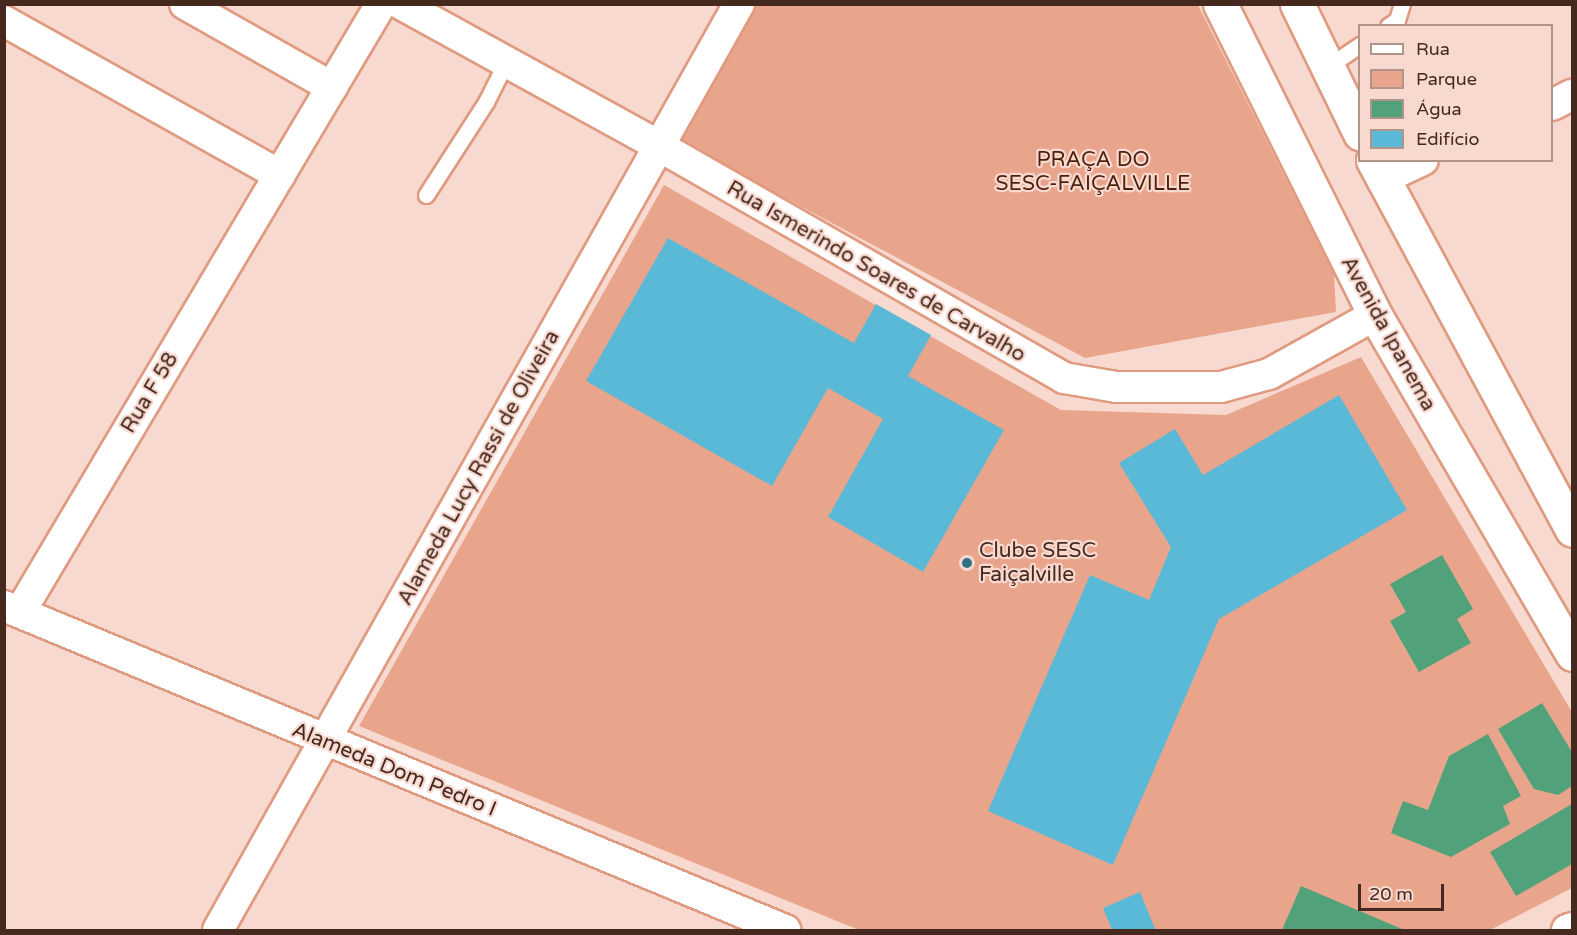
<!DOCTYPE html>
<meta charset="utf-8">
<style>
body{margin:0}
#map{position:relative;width:1577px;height:935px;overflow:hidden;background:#f8d9cf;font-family:"Varela Round",sans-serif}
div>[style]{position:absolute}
.green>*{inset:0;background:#e9a58c}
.water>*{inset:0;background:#51a17a}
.building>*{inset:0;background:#5ab9d6}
.roads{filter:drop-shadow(2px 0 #df9a80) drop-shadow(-2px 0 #df9a80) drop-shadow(0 2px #df9a80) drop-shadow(0 -2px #df9a80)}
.service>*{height:15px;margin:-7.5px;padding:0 7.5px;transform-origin:7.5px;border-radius:7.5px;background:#fff}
.minor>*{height:30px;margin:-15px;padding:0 15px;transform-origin:15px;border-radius:15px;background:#fff}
.primary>*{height:33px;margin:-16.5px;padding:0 16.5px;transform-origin:16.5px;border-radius:16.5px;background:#fff}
.dots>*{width:16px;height:16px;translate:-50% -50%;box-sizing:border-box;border:3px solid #f8d9cf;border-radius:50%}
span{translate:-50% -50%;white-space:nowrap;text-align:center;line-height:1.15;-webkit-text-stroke:4.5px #f8d9cf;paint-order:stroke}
.park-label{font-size:21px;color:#4f1f0d}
.street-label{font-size:21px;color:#45291f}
.poi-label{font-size:21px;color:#45291f}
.left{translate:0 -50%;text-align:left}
.frame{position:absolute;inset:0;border:6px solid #45291f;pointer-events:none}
.legend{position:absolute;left:1358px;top:24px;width:195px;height:138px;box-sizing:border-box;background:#f8d9cf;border:2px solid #b09389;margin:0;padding:8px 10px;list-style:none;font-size:18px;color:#45291f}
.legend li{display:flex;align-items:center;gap:12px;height:30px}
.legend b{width:30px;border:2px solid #b09389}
.scale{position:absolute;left:1358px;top:884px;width:86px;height:27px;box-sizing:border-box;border:3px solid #45291f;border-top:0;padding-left:8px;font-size:18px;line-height:21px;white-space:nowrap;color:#45291f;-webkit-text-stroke:4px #f8d9cf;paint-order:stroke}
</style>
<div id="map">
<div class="green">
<i style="clip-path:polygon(756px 5px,1198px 5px,1334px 274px,1336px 312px,1085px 358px,678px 141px)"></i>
<i style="clip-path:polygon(664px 185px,1061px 410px,1226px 415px,1361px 357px,1572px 712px,1572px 888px,1490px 930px,859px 930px,359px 726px)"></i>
</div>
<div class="water">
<i style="clip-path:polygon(1442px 555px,1473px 609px,1457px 619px,1471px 643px,1419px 672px,1390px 621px,1406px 612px,1390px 584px)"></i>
<i style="clip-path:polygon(1542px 703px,1572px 752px,1572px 786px,1558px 795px,1534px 789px,1498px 729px)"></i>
<i style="clip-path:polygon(1488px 734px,1521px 796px,1503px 806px,1510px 824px,1451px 857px,1391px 833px,1403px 801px,1428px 810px,1449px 756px)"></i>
<i style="clip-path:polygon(1572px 804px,1572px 864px,1516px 896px,1490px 852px)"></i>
<i style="clip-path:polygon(1301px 886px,1402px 929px,1282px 930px)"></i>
</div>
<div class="building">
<i style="clip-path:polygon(668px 238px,854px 343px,876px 304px,931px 335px,908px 376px,1004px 430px,923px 572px,828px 517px,883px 419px,828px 388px,772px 486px,586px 381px)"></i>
<i style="clip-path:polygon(1339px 395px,1407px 510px,1219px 619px,1113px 865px,988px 811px,1090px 575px,1149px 600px,1171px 547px,1119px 463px,1175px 429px,1203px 475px)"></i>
<i style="clip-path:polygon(1140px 892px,1155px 929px,1112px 930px,1103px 908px)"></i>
</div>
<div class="roads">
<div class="service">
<i style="left:1388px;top:26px;width:11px;rotate:-34deg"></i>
<i style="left:1397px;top:20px;width:17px;rotate:-73deg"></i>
<i style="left:1327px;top:67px;width:40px;rotate:-34deg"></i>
<i style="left:426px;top:195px;width:111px;rotate:-57.2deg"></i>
<i style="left:486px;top:102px;width:45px;rotate:-63.4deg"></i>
</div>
<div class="minor">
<i style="left:185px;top:4px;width:169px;rotate:29.5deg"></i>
<i style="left:401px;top:4px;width:294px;rotate:28.8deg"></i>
<i style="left:659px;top:146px;width:467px;rotate:29.8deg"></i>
<i style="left:1064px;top:378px;width:53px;rotate:9.8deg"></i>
<i style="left:1116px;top:387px;width:105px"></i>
<i style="left:1221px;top:387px;width:50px;rotate:-15.2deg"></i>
<i style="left:1269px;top:374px;width:121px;rotate:-29.1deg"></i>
<i style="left:4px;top:21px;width:316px;rotate:29.2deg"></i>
<i style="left:1552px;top:105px;width:22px;rotate:-27deg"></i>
<i style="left:1382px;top:179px;width:45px;rotate:-24.9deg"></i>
<i style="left:4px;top:606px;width:846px;rotate:22.53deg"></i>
<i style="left:20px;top:612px;width:707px;rotate:-59.3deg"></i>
<i style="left:218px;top:930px;width:1063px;rotate:-60.64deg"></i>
<i style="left:1567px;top:930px;width:5px;rotate:-22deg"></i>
</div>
<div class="primary">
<i style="left:1220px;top:4px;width:347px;rotate:63.5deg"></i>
<i style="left:1375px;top:315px;width:392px;rotate:59.8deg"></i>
<i style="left:1297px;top:4px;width:144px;rotate:64deg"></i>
<i style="left:1373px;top:160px;width:420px;rotate:61.7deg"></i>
</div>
</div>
<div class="dots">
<i style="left:967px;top:563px;background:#317185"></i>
</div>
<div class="park-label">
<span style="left:1093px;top:172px">PRAÇA DO<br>SESC-FAIÇALVILLE</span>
</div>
<div class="street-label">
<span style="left:876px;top:272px;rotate:30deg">Rua Ismerindo Soares de Carvalho</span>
<span style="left:1388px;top:334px;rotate:61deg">Avenida Ipanema</span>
<span style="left:150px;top:393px;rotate:-59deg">Rua F 58</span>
<span style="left:479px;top:468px;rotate:-61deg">Alameda Lucy Rassi de Oliveira</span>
<span style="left:394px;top:770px;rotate:22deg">Alameda Dom Pedro I</span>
</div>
<div class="poi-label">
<span class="left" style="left:979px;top:563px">Clube SESC<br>Faiçalville</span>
</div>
<div class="frame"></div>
<ul class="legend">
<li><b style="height:8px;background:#fff"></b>Rua</li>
<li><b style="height:16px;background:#e9a58c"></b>Parque</li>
<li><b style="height:16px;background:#51a17a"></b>Água</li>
<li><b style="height:16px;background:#5ab9d6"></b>Edifício</li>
</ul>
<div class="scale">20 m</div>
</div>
